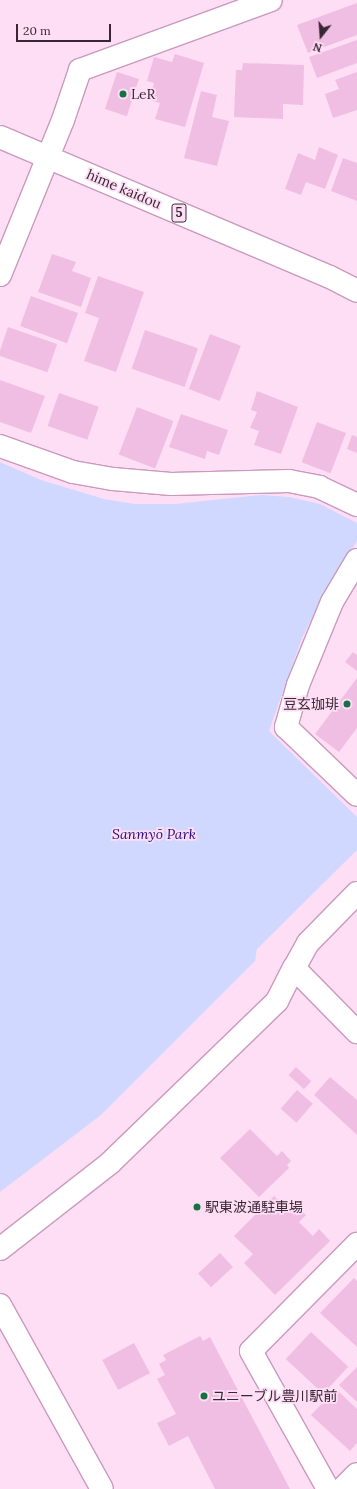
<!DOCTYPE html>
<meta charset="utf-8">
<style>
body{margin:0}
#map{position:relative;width:357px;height:1489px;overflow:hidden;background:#fedef5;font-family:Lora,"Noto Sans JP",serif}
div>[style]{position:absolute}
.green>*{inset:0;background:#d0d8ff}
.building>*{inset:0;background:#f1bee3;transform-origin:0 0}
.roads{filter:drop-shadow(1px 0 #cb99bd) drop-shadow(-1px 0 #cb99bd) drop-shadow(0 1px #cb99bd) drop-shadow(0 -1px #cb99bd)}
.street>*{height:22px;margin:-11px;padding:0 11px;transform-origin:11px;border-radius:11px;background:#fff}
.secondary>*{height:22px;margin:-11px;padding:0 11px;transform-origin:11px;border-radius:11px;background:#fff}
.primary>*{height:22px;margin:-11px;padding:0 11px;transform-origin:11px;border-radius:11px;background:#fff}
.dots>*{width:11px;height:11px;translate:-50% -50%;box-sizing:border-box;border:2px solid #fedef5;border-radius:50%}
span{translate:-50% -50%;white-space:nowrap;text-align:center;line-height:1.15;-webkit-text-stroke:3.5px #fedef5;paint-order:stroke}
.shield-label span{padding:1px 3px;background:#fedef5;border:1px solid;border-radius:3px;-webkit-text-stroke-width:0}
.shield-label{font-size:13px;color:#392634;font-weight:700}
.poi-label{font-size:14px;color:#392634}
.left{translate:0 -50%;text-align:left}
.right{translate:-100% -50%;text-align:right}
.street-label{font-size:14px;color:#392634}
.park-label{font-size:14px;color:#220a83;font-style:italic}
.north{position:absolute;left:301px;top:16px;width:40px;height:40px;-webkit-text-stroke:3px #fedef5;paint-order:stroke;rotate:197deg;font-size:11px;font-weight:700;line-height:16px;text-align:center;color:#392634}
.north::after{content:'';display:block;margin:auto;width:14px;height:18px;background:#392634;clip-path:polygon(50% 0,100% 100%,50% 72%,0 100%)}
.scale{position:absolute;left:16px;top:24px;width:95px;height:18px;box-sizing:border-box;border:2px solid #392634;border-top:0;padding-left:5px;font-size:12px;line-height:14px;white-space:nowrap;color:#392634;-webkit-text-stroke:3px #fedef5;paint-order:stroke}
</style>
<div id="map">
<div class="green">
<i style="clip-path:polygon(0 462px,41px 480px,104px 499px,135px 504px,175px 504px,261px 495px,289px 497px,320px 504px,357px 523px,357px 541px,334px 575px,302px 638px,269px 731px,357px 817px,357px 850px,257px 949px,255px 961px,101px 1115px,0 1192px)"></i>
</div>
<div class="building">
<i style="clip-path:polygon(357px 3px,357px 35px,308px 53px,297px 25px)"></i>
<i style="clip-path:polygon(357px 40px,357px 63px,317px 78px,309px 57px)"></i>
<i style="clip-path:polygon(175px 54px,204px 63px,185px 127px,155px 119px,160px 103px,149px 100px,154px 83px,147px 81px,154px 57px,172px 62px)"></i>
<i style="clip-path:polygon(243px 63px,304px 65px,303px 105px,283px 104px,283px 119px,234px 117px,236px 70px,242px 70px)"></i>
<i style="left:117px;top:72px;width:23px;height:39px;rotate:18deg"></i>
<i style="clip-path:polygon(357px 72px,357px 110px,333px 118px,325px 94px,339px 89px,335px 80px)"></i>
<i style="clip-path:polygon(201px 91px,217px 95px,212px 117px,229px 121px,217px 166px,184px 158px)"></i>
<i style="clip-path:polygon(319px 147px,338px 155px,325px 189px,306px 182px,301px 195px,285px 189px,298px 153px,315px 160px)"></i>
<i style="clip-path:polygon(343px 158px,357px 163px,357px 201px,331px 191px)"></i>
<i style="clip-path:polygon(52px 254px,76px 262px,72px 271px,91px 278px,81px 307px,38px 292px)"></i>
<i style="clip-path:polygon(98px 276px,144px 292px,116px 372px,84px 361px,99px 318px,85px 313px)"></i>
<i style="left:31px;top:296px;width:50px;height:32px;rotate:20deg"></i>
<i style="left:8px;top:327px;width:52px;height:30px;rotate:19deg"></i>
<i style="left:145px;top:330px;width:56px;height:41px;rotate:19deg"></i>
<i style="left:210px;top:334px;width:33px;height:59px;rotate:21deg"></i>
<i style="clip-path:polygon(0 380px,45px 396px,31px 433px,0 422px)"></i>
<i style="clip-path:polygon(257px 391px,298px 407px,281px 454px,254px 445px,259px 431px,250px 428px,257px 412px,251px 410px)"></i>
<i style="left:59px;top:393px;width:42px;height:35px;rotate:19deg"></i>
<i style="left:137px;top:407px;width:39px;height:51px;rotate:21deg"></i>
<i style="clip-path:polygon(181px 414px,228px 430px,219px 455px,207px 451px,205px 459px,169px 447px)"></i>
<i style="left:317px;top:422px;width:31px;height:43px;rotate:21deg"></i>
<i style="clip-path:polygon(352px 435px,357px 437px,357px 453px,347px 449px)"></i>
<i style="clip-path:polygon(353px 652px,357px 655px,357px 671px,345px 662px)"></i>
<i style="clip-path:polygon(357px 678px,357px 728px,339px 752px,315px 734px)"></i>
<i style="left:296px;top:1067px;width:21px;height:11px;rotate:43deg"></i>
<i style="clip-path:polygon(330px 1077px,357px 1100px,357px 1135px,314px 1095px)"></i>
<i style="left:297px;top:1090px;width:21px;height:25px;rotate:41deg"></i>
<i style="clip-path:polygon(250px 1129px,277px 1156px,282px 1151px,291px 1161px,287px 1165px,289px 1168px,259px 1197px,220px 1158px)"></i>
<i style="clip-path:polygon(274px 1196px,291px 1213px,297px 1207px,306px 1215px,299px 1222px,313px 1236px,319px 1229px,330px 1241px,275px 1295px,244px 1263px,253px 1254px,234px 1236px)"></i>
<i style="left:220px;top:1253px;width:19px;height:30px;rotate:47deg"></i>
<i style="clip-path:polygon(354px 1278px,357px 1281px,357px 1347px,320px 1313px)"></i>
<i style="left:311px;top:1332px;width:51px;height:37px;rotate:43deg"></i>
<i style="clip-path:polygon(200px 1336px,203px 1341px,210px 1337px,290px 1489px,215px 1489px,188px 1436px,169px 1446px,157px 1423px,176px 1414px,157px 1379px,165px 1375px,159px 1364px,166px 1360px,163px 1355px)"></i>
<i style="left:134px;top:1343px;width:34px;height:36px;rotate:62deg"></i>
<i style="clip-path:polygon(357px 1367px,357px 1402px,339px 1385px)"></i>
<i style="clip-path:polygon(336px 1389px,357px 1409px,357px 1443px,350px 1451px,311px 1415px)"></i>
</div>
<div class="roads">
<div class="street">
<i style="left:0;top:275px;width:167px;rotate:-67.9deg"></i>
<i style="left:63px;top:120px;width:53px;rotate:-71.2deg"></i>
<i style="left:80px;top:70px;width:203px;rotate:-20.1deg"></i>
<i style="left:0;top:446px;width:77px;rotate:19.6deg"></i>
<i style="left:73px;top:472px;width:41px;rotate:9.9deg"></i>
<i style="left:113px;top:479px;width:58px;rotate:4.9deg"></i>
<i style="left:171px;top:484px;width:118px;rotate:-1.5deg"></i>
<i style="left:289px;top:481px;width:31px;rotate:11deg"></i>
<i style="left:319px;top:487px;width:42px;rotate:25.3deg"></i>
<i style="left:357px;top:560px;width:49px;rotate:120.8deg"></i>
<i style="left:332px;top:602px;width:90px;rotate:112.3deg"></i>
<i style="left:298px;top:685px;width:44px;rotate:105.9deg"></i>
<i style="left:286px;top:727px;width:98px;rotate:43.8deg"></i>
<i style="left:357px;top:893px;width:70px;rotate:134.4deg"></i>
<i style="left:308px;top:943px;width:29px;rotate:119deg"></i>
<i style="left:294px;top:968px;width:90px;rotate:45.5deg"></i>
<i style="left:0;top:1305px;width:210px;rotate:61deg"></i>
<i style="left:328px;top:1489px;width:158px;rotate:-119.2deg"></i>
<i style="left:251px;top:1351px;width:151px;rotate:-45.3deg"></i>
<i style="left:342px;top:1489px;width:21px;rotate:-45deg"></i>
</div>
<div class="secondary">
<i style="left:0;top:1249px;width:140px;rotate:-38deg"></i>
<i style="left:110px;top:1163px;width:233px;rotate:-44.1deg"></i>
<i style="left:277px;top:1001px;width:37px;rotate:-63deg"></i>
</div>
<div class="primary">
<i style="left:0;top:137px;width:358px;rotate:23deg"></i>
<i style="left:330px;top:277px;width:30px;rotate:27deg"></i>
</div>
</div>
<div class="dots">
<i style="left:123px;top:94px;background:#157044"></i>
<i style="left:347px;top:704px;background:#157044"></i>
<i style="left:197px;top:1207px;background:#157044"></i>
<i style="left:204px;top:1396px;background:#157044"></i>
</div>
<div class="shield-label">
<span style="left:179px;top:213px">5</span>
</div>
<div class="poi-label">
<span class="left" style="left:131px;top:94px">LeR</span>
<span class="right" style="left:339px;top:704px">豆玄珈琲</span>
<span class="left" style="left:205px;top:1207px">駅東波通駐車場</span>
<span class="left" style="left:212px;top:1396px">ユニーブル豊川駅前</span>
</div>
<div class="street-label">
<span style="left:124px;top:189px;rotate:23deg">hime kaidou</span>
</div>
<div class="park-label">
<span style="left:154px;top:834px">Sanmyō Park</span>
</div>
<div class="north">N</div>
<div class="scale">20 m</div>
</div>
